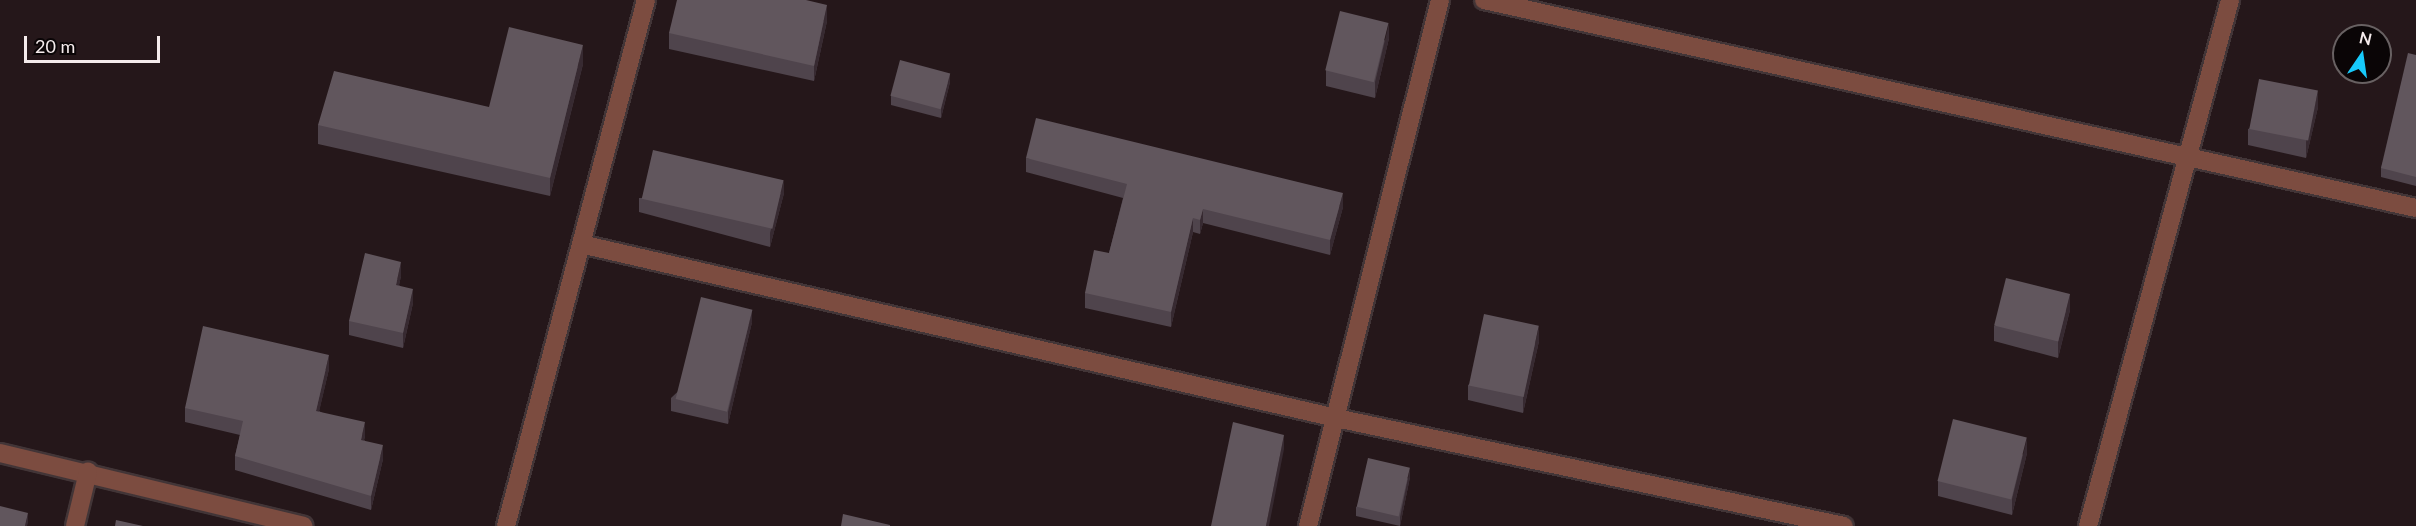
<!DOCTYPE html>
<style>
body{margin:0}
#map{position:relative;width:2416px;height:526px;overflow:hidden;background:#25171a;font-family:Lato,sans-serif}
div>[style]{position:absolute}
.roads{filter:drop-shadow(2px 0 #423537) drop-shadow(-2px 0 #423537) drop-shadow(0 2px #423537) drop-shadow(0 -2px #423537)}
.minor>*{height:18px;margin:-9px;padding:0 9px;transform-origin:9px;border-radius:9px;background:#7c4c40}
.wall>*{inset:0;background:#4f444c}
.shaded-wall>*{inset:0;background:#372a31}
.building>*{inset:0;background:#61565d;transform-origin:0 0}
span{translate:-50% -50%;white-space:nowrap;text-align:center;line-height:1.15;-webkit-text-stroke:4.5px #0a0506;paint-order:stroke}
.north{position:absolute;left:2332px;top:24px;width:60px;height:60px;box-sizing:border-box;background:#0a0506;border:2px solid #686162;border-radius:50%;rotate:13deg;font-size:16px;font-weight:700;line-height:24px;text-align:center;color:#f5ebec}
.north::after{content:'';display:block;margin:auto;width:21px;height:27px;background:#17cafb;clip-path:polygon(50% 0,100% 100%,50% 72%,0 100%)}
.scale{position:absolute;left:24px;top:36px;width:136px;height:27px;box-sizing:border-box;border:3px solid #f5ebec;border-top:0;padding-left:8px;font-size:18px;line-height:21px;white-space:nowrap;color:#f5ebec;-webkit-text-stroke:4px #0a0506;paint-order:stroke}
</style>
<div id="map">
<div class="roads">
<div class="minor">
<i style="left:1484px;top:0;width:955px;rotate:12.58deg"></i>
<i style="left:585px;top:245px;width:771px;rotate:12.97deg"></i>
<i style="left:1336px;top:418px;width:519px;rotate:12deg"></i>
<i style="left:0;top:453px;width:312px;rotate:13.5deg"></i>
<i style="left:75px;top:526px;width:56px;rotate:-76.5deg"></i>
<i style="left:506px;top:526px;width:544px;rotate:-75.1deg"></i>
<i style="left:1308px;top:526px;width:542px;rotate:-75.91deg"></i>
<i style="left:2088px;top:526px;width:545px;rotate:-74.89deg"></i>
</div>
</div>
<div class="wall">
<i style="clip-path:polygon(827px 21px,814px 81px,669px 49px,669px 33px)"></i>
<i style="clip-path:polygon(1389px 38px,1375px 98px,1326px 86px,1326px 70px)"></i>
<i style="clip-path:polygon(2416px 55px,2416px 186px,2381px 177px,2381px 168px)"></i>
<i style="clip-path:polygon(583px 64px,550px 196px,318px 144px,318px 125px,489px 107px)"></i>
<i style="clip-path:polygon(950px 82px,941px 118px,891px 105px,891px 96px)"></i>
<i style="clip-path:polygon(2318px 107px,2306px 158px,2248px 145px,2248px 129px)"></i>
<i style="clip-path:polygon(1026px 158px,1343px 207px,1330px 255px,1203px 223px,1200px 234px,1193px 232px,1171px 327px,1085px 308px,1085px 293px,1109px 253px,1123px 198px,1026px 172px)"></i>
<i style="clip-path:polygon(784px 193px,770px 247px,639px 212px,639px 198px)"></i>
<i style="clip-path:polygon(401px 276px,399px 285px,413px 303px,403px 348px,349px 335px,349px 321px)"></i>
<i style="clip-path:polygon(2070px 310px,2058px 358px,1994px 341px,1994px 326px)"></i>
<i style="clip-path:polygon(752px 322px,728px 424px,671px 411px,671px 398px)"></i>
<i style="clip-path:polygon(1539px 341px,1523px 413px,1468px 400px,1468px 385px)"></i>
<i style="clip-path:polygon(329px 369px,319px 411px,365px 436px,364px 440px,383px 459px,371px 510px,235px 470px,235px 456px,240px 435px,185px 422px,185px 408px)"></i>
<i style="clip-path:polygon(2027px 453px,2012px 515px,1938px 496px,1938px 481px)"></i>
<i style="clip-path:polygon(1410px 477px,1400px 526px,1356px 516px,1356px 507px)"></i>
</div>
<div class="shaded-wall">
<i style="clip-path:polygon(827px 5px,827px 21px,814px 81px,814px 66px)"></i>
<i style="clip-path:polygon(1389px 23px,1389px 38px,1375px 98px,1375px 82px)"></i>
<i style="clip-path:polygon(583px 45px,583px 64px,550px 196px,550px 178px)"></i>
<i style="clip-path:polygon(950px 73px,950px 82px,941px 118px,941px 109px)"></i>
<i style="clip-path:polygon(2318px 91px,2318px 107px,2306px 158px,2306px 142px)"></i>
<i style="clip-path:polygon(784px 180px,784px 193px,770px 247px,770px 233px)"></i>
<i style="clip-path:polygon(1343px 193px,1343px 207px,1330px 255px,1330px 240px)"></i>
<i style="clip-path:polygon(1203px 209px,1203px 223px,1200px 234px,1200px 220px)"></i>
<i style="clip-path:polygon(1193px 218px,1193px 232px,1171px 327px,1171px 312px)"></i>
<i style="clip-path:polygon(401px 262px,401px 276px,396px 299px,396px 285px)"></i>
<i style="clip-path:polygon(413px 289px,413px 303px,403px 348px,403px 333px)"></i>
<i style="clip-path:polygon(2070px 294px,2070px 310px,2058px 358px,2058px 342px)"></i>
<i style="clip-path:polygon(752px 310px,752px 322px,728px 424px,728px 412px)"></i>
<i style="clip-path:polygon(1539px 326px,1539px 341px,1523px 413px,1523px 397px)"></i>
<i style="clip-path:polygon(329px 355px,329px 369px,316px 425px,316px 411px)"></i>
<i style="clip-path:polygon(365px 422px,365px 436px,361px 454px,361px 440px)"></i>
<i style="clip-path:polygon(1284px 435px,1284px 449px,1269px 526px,1266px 526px)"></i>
<i style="clip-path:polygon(2027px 438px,2027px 453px,2012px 515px,2012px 499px)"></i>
<i style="clip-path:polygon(383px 445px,383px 459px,371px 510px,371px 496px)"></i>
<i style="clip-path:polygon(1410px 468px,1410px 477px,1400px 526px,1400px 517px)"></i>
<i style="clip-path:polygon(28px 513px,28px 523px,27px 526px,25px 526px)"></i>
</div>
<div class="building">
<i style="clip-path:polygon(677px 0,806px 0,827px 5px,814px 66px,669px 33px)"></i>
<i style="left:1340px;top:11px;width:50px;height:61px;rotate:14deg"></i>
<i style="clip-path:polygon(509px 27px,583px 45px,550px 178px,318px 125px,334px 71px,489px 107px)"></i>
<i style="clip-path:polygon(2408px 53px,2416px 55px,2416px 177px,2381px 168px)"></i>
<i style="left:900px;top:60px;width:52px;height:37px;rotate:15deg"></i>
<i style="left:2259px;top:79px;width:60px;height:51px;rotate:11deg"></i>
<i style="clip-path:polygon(1036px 118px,1343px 193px,1330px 240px,1203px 209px,1200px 220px,1193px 218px,1171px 312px,1085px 293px,1094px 250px,1109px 253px,1127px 184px,1026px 158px)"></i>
<i style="left:653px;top:150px;width:134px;height:50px;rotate:13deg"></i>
<i style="clip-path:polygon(365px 253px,401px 262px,396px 285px,413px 289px,403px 333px,349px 321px)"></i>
<i style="left:2006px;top:278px;width:66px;height:49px;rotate:14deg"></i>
<i style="left:701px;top:297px;width:53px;height:105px;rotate:14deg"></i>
<i style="left:1484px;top:314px;width:56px;height:73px;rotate:12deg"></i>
<i style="clip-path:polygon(203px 326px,329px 355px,316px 411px,365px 422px,361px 440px,383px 445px,371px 496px,235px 456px,243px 421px,185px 408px)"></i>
<i style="left:1953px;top:419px;width:76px;height:64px;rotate:14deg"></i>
<i style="clip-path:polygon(1233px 422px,1284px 435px,1266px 526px,1211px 526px)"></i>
<i style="left:1368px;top:458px;width:43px;height:50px;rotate:13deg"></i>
<i style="clip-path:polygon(0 506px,28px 513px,25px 526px,0 526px)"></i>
<i style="clip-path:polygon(843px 514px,890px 525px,890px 526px,841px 526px)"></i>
<i style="clip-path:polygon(116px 520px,143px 526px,115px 526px)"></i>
</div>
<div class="north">N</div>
<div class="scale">20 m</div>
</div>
